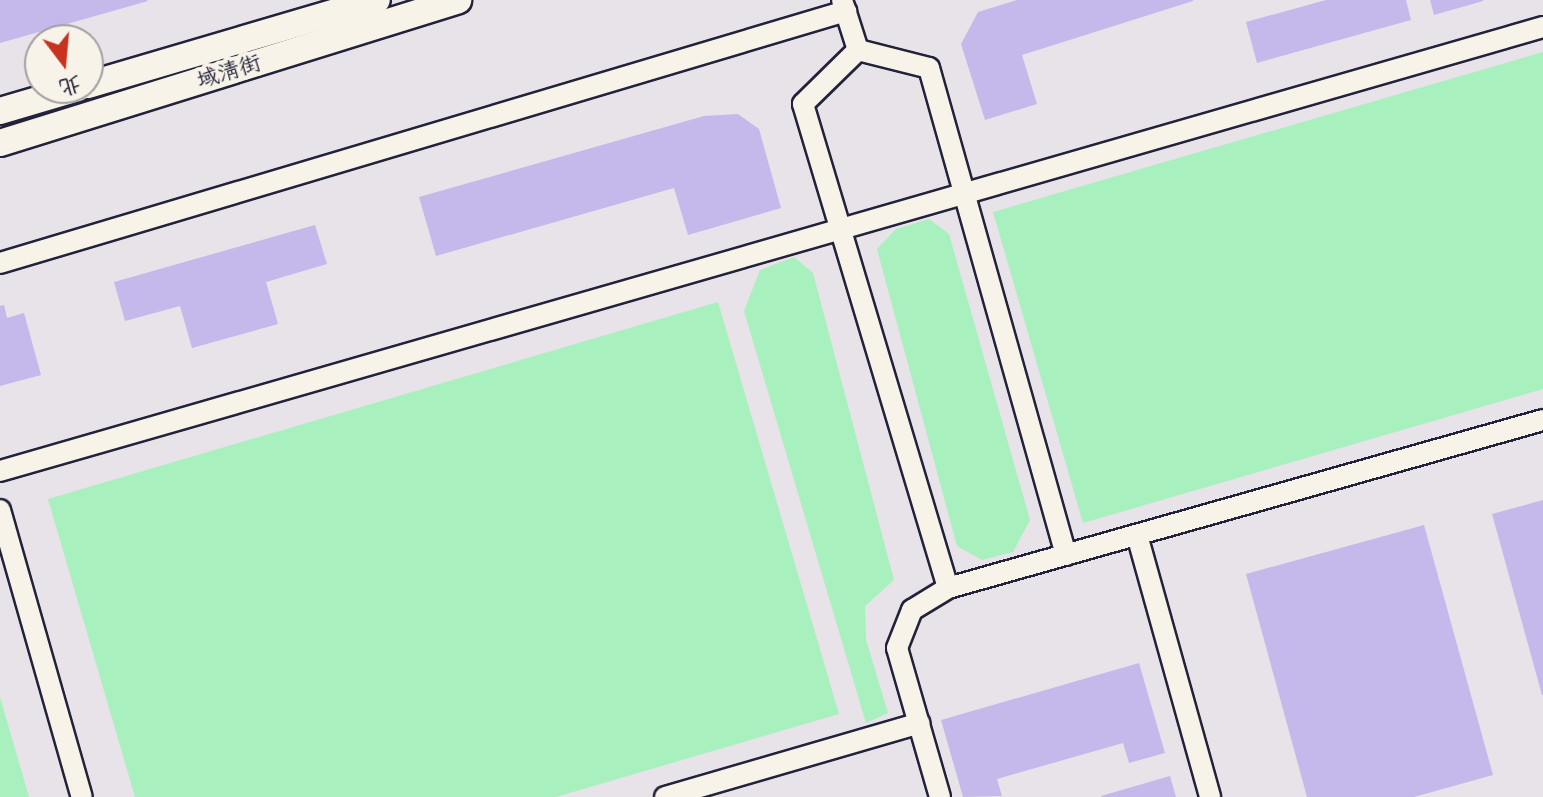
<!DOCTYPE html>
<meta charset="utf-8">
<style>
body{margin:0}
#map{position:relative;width:1543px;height:797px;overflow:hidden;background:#e8e2e9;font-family:"Architects Daughter","LXGW WenKai TC",sans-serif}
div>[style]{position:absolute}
.green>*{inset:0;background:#a8f0be}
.building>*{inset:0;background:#c5b9eb}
.roads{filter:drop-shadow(2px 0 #22223b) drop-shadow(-2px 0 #22223b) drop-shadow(0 2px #22223b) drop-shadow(0 -2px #22223b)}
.minor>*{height:20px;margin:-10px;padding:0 10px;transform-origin:10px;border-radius:10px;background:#f7f3e8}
.tertiary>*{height:26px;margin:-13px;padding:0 13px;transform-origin:13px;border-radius:13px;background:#f7f3e8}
span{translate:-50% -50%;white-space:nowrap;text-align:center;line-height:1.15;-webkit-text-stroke:8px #f7f3e8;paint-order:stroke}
.street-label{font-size:22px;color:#22223b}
.north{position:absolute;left:24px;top:24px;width:80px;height:80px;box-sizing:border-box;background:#f7f3e8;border:2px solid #a29fa3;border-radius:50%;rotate:164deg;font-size:22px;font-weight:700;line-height:32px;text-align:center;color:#22223b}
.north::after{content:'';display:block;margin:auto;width:28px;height:36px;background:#c8321e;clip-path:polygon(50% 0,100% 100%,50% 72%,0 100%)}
</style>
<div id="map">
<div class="green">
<i style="clip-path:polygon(1543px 52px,1543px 389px,1083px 523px,993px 212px)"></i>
<i style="clip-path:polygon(929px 219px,949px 234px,1030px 520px,1013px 552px,982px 560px,957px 546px,877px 249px,896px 229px)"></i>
<i style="clip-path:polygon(794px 257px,813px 273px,894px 580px,865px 606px,866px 640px,888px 713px,866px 723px,744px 311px,760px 270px)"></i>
<i style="clip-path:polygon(718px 302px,839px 714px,556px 797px,135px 797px,48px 499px)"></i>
<i style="clip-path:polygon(0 697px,29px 797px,0 797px)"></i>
</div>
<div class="building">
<i style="clip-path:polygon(0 0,147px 0,148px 1px,0 43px)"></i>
<i style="clip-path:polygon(1017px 0,1193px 0,1193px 1px,1022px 55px,1037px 104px,985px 120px,961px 44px,978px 12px)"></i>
<i style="clip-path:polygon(1326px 0,1406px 0,1411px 20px,1257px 63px,1246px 22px)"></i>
<i style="clip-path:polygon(1430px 0,1483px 0,1483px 1px,1434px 15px)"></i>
<i style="clip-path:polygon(738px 114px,759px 129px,781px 208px,688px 235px,674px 188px,436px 256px,419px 197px,704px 116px)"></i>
<i style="clip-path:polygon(315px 225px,327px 264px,266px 282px,278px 324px,192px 348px,180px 306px,125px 321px,114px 282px)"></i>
<i style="clip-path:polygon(4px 305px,7px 318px,24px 313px,41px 375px,0 386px,0 306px)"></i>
<i style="clip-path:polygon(1543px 500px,1543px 695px,1542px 695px,1492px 514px)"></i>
<i style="clip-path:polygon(1424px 525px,1493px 775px,1414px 797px,1307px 797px,1246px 574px)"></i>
<i style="clip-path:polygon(1139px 663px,1165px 753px,1129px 763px,1123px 743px,997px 779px,1002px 796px,963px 797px,941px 720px)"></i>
<i style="clip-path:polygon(1170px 776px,1176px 797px,1101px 797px,1101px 796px)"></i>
</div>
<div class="roads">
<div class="minor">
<i style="left:842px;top:0;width:52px;rotate:72.3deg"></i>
<i style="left:858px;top:50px;width:77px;rotate:135.5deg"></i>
<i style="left:803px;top:104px;width:505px;rotate:73.32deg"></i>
<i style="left:858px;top:50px;width:73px;rotate:14.2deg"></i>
<i style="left:929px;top:68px;width:506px;rotate:74.29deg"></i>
<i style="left:0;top:263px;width:883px;rotate:-16.59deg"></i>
<i style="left:0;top:471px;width:1606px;rotate:-16.05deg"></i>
<i style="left:0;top:510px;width:298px;rotate:74.1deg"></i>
<i style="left:1137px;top:535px;width:272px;rotate:74.4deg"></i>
<i style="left:665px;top:797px;width:265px;rotate:-16.2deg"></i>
<i style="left:940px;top:797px;width:155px;rotate:-106.1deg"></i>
<i style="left:897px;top:648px;width:41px;rotate:-68.5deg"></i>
<i style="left:912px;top:610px;width:42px;rotate:-31.4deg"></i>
<i style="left:948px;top:588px;width:618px;rotate:-15.77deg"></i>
</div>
<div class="tertiary">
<i style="left:88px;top:85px;width:301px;rotate:-16.4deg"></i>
<i style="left:0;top:111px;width:81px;rotate:-16.4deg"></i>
<i style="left:0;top:143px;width:480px;rotate:-17.3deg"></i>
</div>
</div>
<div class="street-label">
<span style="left:229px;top:72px;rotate:-17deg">域清街</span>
</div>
<div class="north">北</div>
</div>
